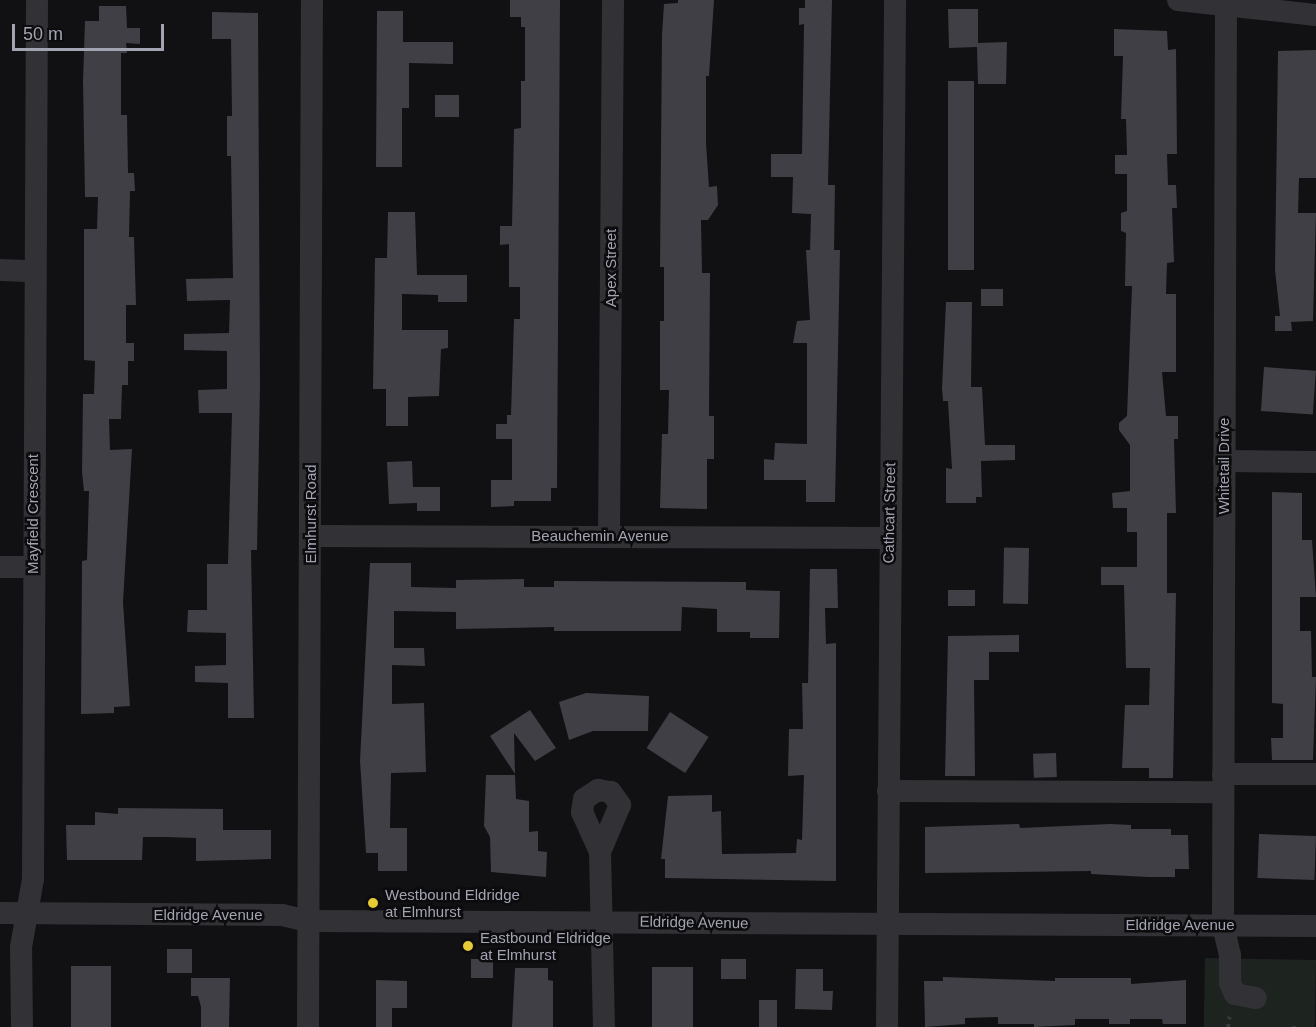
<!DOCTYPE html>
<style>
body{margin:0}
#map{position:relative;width:1316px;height:1027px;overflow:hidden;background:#111012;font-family:Arial,sans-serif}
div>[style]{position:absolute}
.green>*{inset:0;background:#1d241f;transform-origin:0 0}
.building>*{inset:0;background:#403f45;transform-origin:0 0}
.path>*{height:4px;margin-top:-2px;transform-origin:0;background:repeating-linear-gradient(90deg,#38383d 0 3px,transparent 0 7.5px)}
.minor>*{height:22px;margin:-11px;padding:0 11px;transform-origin:11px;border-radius:11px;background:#323236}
.dots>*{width:16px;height:16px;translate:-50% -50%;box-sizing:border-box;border:3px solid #0c0b0d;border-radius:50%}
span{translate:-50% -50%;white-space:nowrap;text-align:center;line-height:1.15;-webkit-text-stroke:5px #0c0b0d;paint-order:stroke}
.street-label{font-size:15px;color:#a2a4b2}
.poi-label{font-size:15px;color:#a2a4b2}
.left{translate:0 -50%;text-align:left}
.scale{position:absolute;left:12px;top:24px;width:152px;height:27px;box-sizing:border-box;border:3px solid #a2a4b2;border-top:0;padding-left:8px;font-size:18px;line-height:21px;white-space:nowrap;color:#a2a4b2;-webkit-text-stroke:4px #0c0b0d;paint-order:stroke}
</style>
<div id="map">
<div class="green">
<i style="left:1205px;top:958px;width:111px;height:69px;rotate:1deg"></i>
</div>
<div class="building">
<i style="clip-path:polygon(510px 0,560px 0,557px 488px,551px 488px,551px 501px,514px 501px,514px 506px,491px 507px,491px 480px,512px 480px,512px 439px,496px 439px,496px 424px,507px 424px,507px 415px,511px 415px,514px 319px,520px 319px,520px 287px,509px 287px,509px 244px,500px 245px,500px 226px,512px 226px,514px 129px,521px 128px,521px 81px,525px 81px,525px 27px,521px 27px,521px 17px,510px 17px)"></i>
<i style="clip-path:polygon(678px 0,714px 0,709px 76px,706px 76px,706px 143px,709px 187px,717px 186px,718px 205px,708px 220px,701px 220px,702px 273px,710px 273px,709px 416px,714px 416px,714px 459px,707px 459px,707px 509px,660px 508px,662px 434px,668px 434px,669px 390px,660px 390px,660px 321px,664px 321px,664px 267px,660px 267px,662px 34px,664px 4px,678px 3px)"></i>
<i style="clip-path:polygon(805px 0,832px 0,828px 185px,835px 185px,834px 250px,840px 250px,835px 502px,806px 502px,806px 480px,764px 480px,764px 459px,774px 460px,775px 443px,807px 444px,807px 343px,793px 343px,797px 321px,810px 320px,806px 250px,810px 250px,811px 214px,792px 213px,793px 177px,771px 177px,771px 154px,802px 154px,804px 24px,799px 25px,799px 8px,805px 8px)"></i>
<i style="clip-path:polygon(99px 6px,126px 6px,127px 28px,140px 28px,140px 44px,126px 43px,127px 53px,121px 53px,121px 115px,127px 115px,128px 173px,134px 173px,135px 191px,130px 191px,129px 237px,134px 237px,136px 305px,126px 305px,126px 343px,134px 343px,134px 361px,128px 361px,128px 385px,122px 385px,121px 419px,109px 419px,110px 450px,132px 449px,123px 602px,130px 706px,114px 707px,114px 713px,81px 714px,82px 561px,87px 560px,89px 491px,84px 491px,82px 472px,83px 394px,94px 394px,95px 361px,84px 360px,84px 229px,97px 229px,98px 197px,85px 197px,83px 81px,85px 21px,99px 21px)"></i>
<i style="clip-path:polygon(948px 9px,978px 9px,978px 43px,1007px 42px,1006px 84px,978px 84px,977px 47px,949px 48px)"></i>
<i style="clip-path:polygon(377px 11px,403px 11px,403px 42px,453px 42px,453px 64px,409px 63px,409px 108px,402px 108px,402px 167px,376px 167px)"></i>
<i style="clip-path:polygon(212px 12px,258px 13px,260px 385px,257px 550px,251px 550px,254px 718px,228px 718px,228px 683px,195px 682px,195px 666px,226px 665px,226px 633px,187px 632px,188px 610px,207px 610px,207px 564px,228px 564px,232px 413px,199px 413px,198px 390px,227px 389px,227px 351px,184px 350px,184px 334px,229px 333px,230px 300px,187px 301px,186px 279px,233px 278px,231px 156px,227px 156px,227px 116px,232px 116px,231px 39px,212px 39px)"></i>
<i style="clip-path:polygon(1114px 29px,1167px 31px,1168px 50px,1176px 49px,1177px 154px,1167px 154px,1168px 185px,1176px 185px,1177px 208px,1172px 208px,1174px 262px,1167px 263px,1166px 294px,1176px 294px,1176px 372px,1162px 372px,1166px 416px,1178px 416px,1178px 439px,1174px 439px,1176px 513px,1167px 513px,1167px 593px,1176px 593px,1173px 778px,1149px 778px,1149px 768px,1122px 768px,1125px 705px,1149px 705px,1150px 668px,1126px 668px,1124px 585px,1101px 585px,1101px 567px,1137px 567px,1137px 532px,1127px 532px,1127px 508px,1113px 508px,1112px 493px,1130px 491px,1130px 445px,1119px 430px,1119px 423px,1127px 416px,1132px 286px,1125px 286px,1126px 233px,1121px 231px,1121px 213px,1127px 211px,1127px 174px,1115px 174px,1115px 155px,1127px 155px,1126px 119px,1121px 119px,1123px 56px,1114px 56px)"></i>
<i style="clip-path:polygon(1316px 50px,1316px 178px,1299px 178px,1298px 213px,1316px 213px,1313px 321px,1291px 322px,1292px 331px,1275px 331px,1275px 316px,1280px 316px,1275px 270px,1278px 51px)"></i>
<i style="left:948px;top:81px;width:26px;height:189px"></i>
<i style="left:435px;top:95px;width:24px;height:22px"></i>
<i style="clip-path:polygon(388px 212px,415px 212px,417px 275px,467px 275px,467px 302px,438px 302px,438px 295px,402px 294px,402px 330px,448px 330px,448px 348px,441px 349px,439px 396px,408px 397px,408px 426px,386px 426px,386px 389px,373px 389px,375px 258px,387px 258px)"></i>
<i style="left:981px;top:289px;width:22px;height:17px"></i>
<i style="clip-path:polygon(946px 302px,972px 302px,971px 387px,982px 387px,985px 445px,1015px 445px,1015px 460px,981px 461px,982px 497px,976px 497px,976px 503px,946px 503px,946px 468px,952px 469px,948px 401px,943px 401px,942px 388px)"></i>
<i style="left:1264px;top:367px;width:52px;height:44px;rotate:4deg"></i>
<i style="clip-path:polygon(412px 461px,413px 487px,440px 487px,440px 511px,417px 511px,417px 503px,389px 504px,387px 462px)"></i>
<i style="clip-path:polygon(1272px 492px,1302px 493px,1302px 540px,1312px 540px,1316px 597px,1300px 597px,1300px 631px,1311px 631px,1312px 677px,1316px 677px,1313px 760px,1272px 760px,1271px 738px,1283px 738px,1283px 704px,1272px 703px)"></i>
<i style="left:1029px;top:548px;width:56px;height:25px;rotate:91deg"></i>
<i style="clip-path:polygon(370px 563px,411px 563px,411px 587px,456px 588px,456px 580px,524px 579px,524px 587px,554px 587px,554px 581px,746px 582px,746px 590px,780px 591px,779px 638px,750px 638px,750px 632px,717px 632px,717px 609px,682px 607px,681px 631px,554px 631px,554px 627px,456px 629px,456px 612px,394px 611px,394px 648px,424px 648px,425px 666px,392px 665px,392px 704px,424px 703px,426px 772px,391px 773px,390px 828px,407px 828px,407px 871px,378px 871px,378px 853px,366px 853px,360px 761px)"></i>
<i style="clip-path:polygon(810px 569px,837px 569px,838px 608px,825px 608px,826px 644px,836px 643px,836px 881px,665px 878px,665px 859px,661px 859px,668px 796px,712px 795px,712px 812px,721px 811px,722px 854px,796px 853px,797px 839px,802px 840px,804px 775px,788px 776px,789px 729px,803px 729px,802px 683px,808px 683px)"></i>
<i style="left:948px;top:590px;width:27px;height:16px"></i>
<i style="clip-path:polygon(1019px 635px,1019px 652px,989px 652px,989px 680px,974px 680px,975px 776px,945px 776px,948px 636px)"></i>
<i style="clip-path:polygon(586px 693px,649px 696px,648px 731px,593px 731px,569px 740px,559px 702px)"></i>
<i style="clip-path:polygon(530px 710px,556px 748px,535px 761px,514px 733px,515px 774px,490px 736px)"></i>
<i style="left:670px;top:712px;width:46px;height:43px;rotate:33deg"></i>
<i style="left:1056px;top:753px;width:24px;height:23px;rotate:88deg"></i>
<i style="clip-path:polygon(486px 775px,515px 775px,516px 799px,529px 801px,529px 832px,538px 831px,538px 851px,547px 852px,546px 877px,491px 872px,490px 837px,484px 826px)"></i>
<i style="clip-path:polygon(118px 808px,223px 809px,223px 830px,271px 830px,271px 859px,196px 861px,196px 838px,165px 837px,143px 837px,142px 860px,67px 860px,66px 825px,95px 825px,95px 812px,118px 814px)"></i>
<i style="clip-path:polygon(1019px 824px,1020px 828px,1110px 824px,1131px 825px,1131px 829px,1171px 829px,1171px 835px,1188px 835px,1189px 869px,1175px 869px,1175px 877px,1148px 877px,1091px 874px,1091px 871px,925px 873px,925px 827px)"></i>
<i style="left:1259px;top:834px;width:57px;height:44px;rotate:2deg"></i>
<i style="left:192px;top:949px;width:24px;height:25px;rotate:90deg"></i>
<i style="left:493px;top:959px;width:19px;height:22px;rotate:90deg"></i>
<i style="left:721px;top:959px;width:25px;height:20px"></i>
<i style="left:71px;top:966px;width:40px;height:61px"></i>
<i style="left:652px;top:967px;width:41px;height:60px"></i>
<i style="clip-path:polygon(515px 968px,548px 968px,548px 980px,553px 981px,553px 1027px,512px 1027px)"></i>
<i style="clip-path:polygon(796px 969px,823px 969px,823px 991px,833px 991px,832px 1010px,795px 1009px)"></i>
<i style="clip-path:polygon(943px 977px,1055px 981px,1055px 978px,1131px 978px,1131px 984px,1186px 980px,1186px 1024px,1163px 1024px,1162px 1019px,1130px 1019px,1130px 1024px,1109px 1024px,1109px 1019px,1075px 1019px,1075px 1025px,1034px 1027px,1034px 1024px,998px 1024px,998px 1017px,965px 1018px,965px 1024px,925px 1027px,924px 981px,943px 981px)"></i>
<i style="clip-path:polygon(191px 978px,230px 978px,229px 1027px,201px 1027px,201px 1007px,198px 996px,191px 996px)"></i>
<i style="clip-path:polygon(376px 980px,407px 981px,407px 1008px,392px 1008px,392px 1027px,376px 1027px)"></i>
<i style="left:759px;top:1000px;width:18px;height:27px"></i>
</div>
<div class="path">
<i style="left:1228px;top:1027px;width:15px;rotate:-82deg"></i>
<i style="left:1294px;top:1027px;width:1px;rotate:-90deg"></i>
</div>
<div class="minor">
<i style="left:1178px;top:0;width:139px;rotate:6.2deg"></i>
<i style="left:1226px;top:7px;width:918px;rotate:90.19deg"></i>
<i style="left:1223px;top:925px;width:31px;rotate:77deg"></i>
<i style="left:1230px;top:955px;width:28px;rotate:90deg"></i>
<i style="left:1230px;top:983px;width:12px;rotate:66deg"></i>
<i style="left:1235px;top:994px;width:21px;rotate:11deg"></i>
<i style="left:0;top:270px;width:34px;rotate:2deg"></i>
<i style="left:1224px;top:461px;width:92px;rotate:0.6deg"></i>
<i style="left:311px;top:536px;width:578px;rotate:0.2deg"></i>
<i style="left:609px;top:536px;width:536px;rotate:-89.57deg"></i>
<i style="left:0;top:567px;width:32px"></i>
<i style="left:1223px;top:774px;width:93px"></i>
<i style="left:598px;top:790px;width:13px;rotate:9deg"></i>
<i style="left:611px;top:792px;width:16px;rotate:55deg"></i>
<i style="left:620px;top:805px;width:51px;rotate:113.1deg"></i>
<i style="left:600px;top:852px;width:44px;rotate:-114.2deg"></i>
<i style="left:582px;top:812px;width:13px;rotate:-81deg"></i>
<i style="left:584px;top:799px;width:17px;rotate:-33deg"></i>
<i style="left:888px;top:791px;width:335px;rotate:0.2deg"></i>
<i style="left:600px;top:852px;width:175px;rotate:88.7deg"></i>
<i style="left:0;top:913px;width:282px;rotate:0.4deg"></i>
<i style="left:282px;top:915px;width:28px;rotate:13deg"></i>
<i style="left:309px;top:921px;width:1007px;rotate:0.28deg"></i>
<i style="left:22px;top:1027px;width:80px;rotate:-90.7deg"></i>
<i style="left:21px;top:947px;width:69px;rotate:-80deg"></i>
<i style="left:33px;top:879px;width:879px;rotate:-89.74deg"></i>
<i style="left:308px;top:1027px;width:1027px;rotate:-89.78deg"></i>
<i style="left:887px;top:1027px;width:1027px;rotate:-89.55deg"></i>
</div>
<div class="dots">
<i style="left:373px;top:903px;background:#e6cc34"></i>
<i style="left:468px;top:946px;background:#e6cc34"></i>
</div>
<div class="street-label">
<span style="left:611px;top:268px;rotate:-90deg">Apex Street</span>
<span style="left:1224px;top:466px;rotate:-90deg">Whitetail Drive</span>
<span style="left:889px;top:513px;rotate:-89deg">Cathcart Street</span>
<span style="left:33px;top:514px;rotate:-90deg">Mayfield Crescent</span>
<span style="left:311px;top:514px;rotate:-90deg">Elmhurst Road</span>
<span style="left:600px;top:536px">Beauchemin Avenue</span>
<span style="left:208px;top:915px">Eldridge Avenue</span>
<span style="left:694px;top:922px;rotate:1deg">Eldridge Avenue</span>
<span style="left:1180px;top:925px">Eldridge Avenue</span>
</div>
<div class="poi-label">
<span class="left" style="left:385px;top:903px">Westbound Eldridge<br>at Elmhurst</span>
<span class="left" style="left:480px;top:946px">Eastbound Eldridge<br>at Elmhurst</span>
</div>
<div class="scale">50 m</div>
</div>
